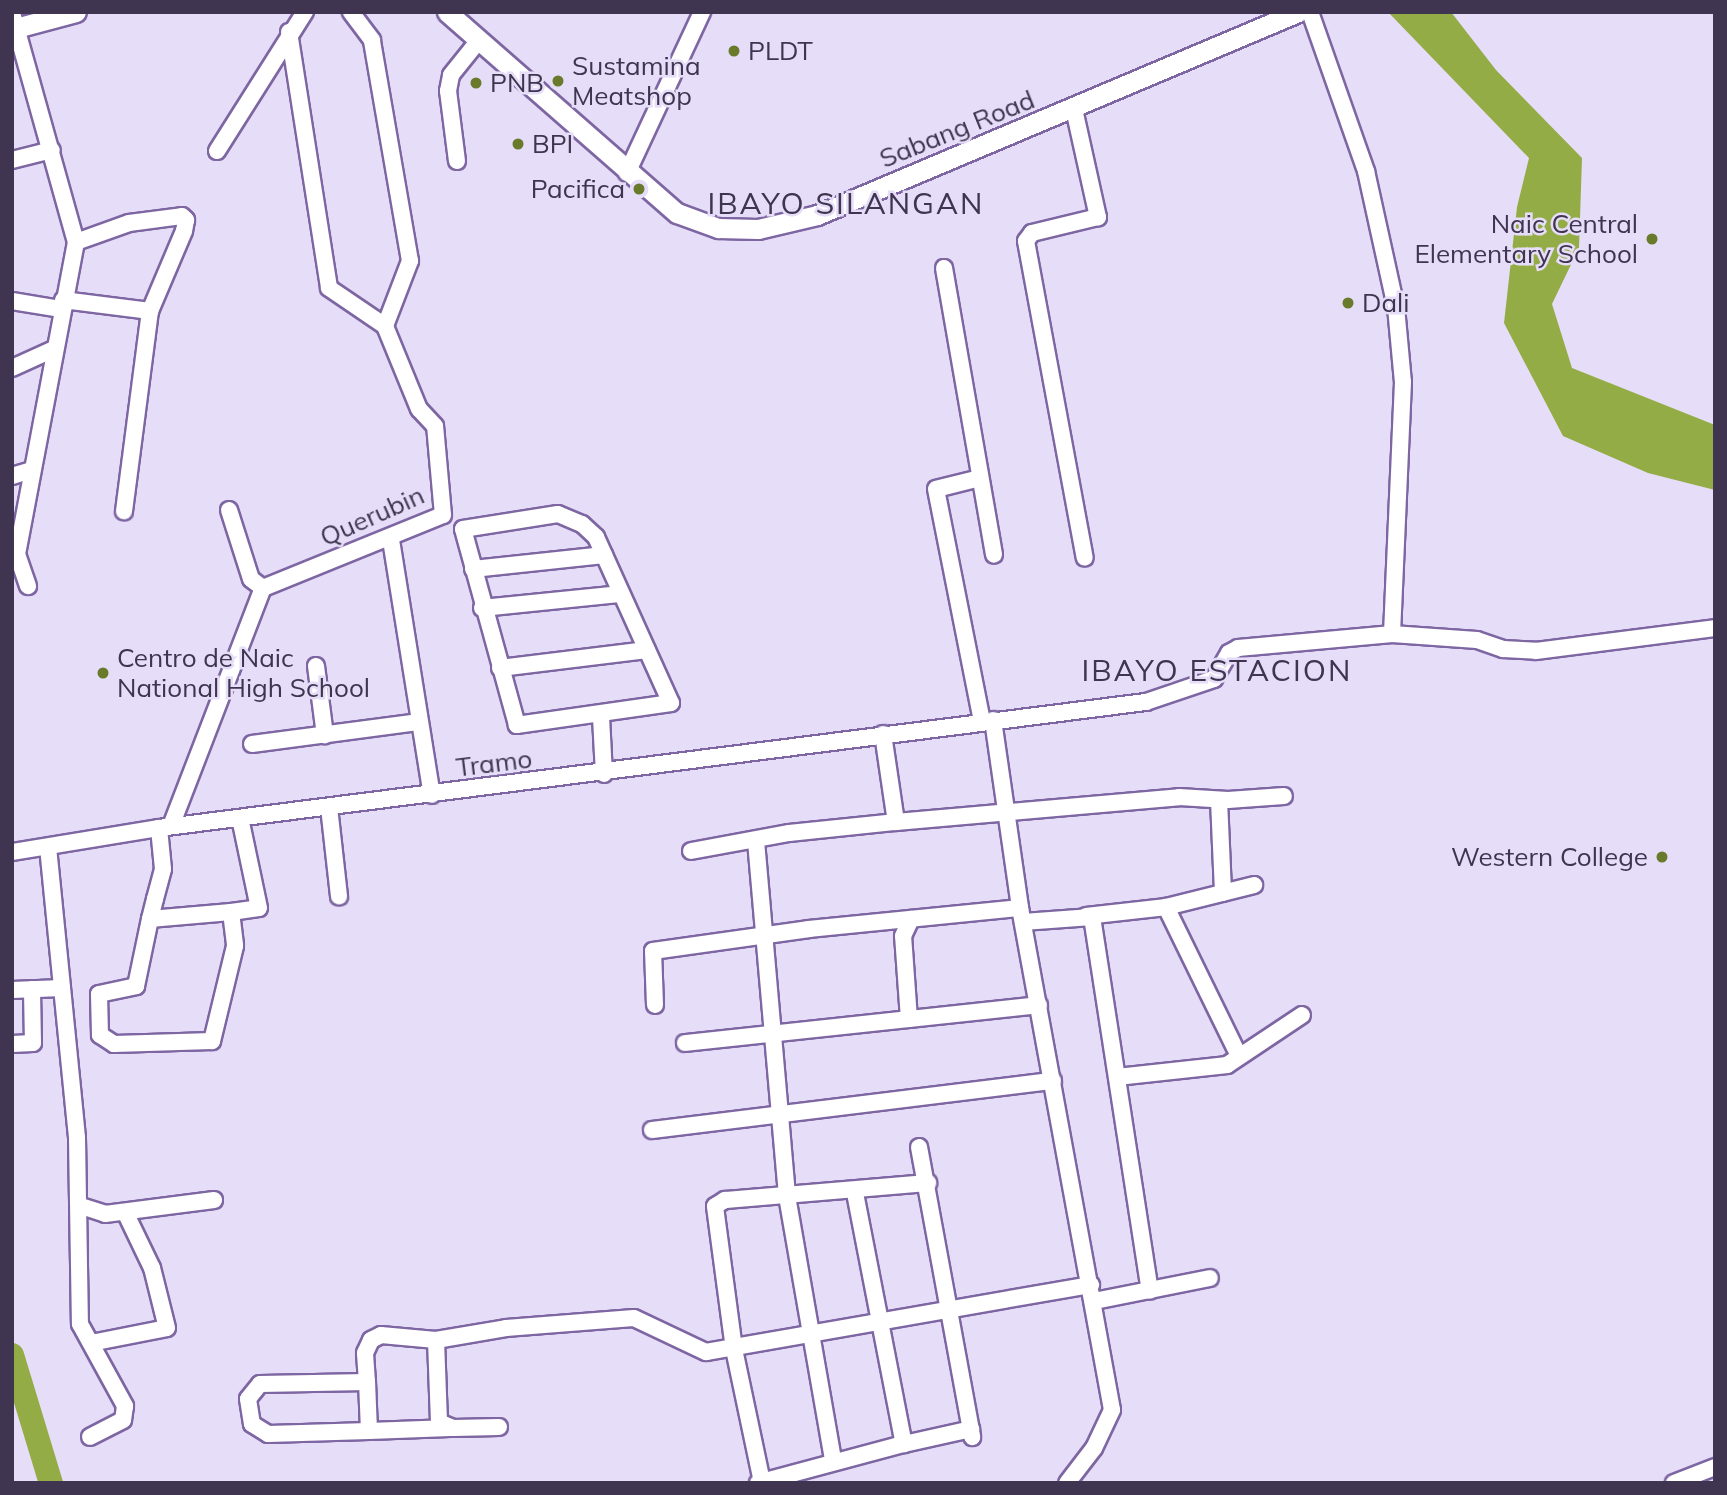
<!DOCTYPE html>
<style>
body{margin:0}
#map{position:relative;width:1727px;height:1495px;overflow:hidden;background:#e6ddf8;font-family:Mulish,sans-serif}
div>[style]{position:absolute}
.water>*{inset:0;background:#94ac45}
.river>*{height:24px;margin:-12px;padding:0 12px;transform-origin:12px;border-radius:12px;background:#94ac45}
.roads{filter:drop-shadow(2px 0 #7d66a2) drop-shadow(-2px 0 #7d66a2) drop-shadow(0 2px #7d66a2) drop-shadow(0 -2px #7d66a2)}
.minor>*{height:16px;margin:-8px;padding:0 8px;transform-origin:8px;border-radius:8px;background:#fff}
.major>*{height:19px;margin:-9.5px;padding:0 9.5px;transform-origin:9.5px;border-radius:9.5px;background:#fff}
.dots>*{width:19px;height:19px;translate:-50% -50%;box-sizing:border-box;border:4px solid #e6ddf8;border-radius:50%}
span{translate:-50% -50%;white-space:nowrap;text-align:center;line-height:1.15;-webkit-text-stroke:5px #e6ddf8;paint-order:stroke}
.poi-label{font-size:26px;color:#3f3550}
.left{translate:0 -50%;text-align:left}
.right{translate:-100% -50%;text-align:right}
.street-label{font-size:26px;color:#3f3550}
.quarter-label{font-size:30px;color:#3f3550;letter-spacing:2px}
.frame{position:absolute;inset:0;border:14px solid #3f3550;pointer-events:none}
</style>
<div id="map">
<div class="water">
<i style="clip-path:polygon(1388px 12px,1451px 12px,1496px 70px,1582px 158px,1579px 248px,1552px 304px,1572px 368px,1715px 425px,1715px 490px,1648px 473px,1563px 436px,1504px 323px,1517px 207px,1529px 158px)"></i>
</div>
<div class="river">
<i style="left:12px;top:1355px;width:134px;rotate:73.1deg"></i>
</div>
<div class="roads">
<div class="minor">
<i style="left:1310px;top:12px;width:169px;rotate:70.6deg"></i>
<i style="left:1366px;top:171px;width:139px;rotate:77.6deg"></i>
<i style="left:1396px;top:307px;width:75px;rotate:84.7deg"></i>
<i style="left:1403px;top:382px;width:252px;rotate:92.5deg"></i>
<i style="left:12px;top:13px;width:238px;rotate:74.4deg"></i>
<i style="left:76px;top:242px;width:318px;rotate:100.7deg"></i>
<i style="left:17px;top:554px;width:34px;rotate:71deg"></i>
<i style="left:289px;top:32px;width:259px;rotate:81.1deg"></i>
<i style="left:329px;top:288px;width:68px;rotate:34.2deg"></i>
<i style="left:1074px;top:109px;width:111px;rotate:77.5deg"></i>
<i style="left:1098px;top:217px;width:68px;rotate:166.4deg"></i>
<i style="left:1032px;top:233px;width:10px;rotate:127deg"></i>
<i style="left:1026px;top:241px;width:322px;rotate:79.5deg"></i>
<i style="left:217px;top:151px;width:165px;rotate:-57.7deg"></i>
<i style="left:12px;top:160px;width:41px;rotate:-14deg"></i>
<i style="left:457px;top:161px;width:71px;rotate:-97.3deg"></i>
<i style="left:448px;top:91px;width:16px;rotate:-79deg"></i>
<i style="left:451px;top:75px;width:45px;rotate:-51.3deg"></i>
<i style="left:627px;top:173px;width:178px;rotate:-65deg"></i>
<i style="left:76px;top:242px;width:56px;rotate:-19.7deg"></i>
<i style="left:129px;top:223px;width:53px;rotate:-7.5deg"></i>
<i style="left:182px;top:216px;width:6px;rotate:45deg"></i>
<i style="left:186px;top:220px;width:11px;rotate:100deg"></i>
<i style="left:184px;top:231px;width:87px;rotate:113deg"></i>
<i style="left:944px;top:268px;width:291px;rotate:80.1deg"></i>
<i style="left:63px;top:300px;width:88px;rotate:7.2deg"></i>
<i style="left:150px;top:311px;width:202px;rotate:97.4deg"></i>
<i style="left:12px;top:301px;width:50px;rotate:9.3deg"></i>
<i style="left:12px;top:368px;width:46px;rotate:-24.3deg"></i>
<i style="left:12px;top:476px;width:21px;rotate:-17deg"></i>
<i style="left:980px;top:478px;width:45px;rotate:166deg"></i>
<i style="left:936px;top:489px;width:237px;rotate:78.8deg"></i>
<i style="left:229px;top:510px;width:72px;rotate:72.3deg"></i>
<i style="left:251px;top:579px;width:15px;rotate:37deg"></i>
<i style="left:558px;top:514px;width:26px;rotate:23deg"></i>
<i style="left:582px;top:524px;width:19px;rotate:43deg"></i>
<i style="left:596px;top:537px;width:182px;rotate:65.7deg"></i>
<i style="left:671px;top:703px;width:156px;rotate:171.9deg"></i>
<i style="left:517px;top:725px;width:203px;rotate:-105.4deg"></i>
<i style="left:463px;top:529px;width:96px;rotate:-9deg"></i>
<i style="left:391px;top:540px;width:258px;rotate:80.9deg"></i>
<i style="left:473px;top:569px;width:132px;rotate:-6.1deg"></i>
<i style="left:482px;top:608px;width:140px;rotate:-5.8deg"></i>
<i style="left:316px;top:666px;width:70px;rotate:82.6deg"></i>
<i style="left:500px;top:668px;width:148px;rotate:-7deg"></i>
<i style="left:601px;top:717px;width:57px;rotate:87deg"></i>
<i style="left:993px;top:720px;width:190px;rotate:81.8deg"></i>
<i style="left:1020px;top:908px;width:510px;rotate:79.61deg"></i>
<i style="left:1112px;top:1410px;width:42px;rotate:115.3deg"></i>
<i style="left:1094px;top:1448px;width:44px;rotate:127.6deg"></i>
<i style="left:883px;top:734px;width:89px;rotate:81.6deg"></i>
<i style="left:252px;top:744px;width:169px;rotate:-7.5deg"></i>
<i style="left:1219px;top:800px;width:93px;rotate:87.5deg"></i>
<i style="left:329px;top:807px;width:90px;rotate:83.6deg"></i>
<i style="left:171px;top:826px;width:255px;rotate:-68.9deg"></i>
<i style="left:263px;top:588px;width:194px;rotate:-22.1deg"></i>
<i style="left:443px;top:515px;width:89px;rotate:-95.1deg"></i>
<i style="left:435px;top:426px;width:23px;rotate:-133deg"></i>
<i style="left:419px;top:409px;width:90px;rotate:-112.3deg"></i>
<i style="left:385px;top:326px;width:70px;rotate:-69deg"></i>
<i style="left:410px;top:261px;width:224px;rotate:-99.8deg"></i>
<i style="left:372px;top:40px;width:35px;rotate:-127deg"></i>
<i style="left:756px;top:841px;width:356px;rotate:85deg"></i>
<i style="left:787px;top:1196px;width:268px;rotate:80.1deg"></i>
<i style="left:48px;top:847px;width:292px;rotate:84.3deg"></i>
<i style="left:77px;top:1138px;width:186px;rotate:89.1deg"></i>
<i style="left:80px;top:1324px;width:94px;rotate:61.2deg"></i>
<i style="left:125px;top:1406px;width:14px;rotate:98deg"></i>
<i style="left:123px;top:1420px;width:37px;rotate:153deg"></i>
<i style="left:691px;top:851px;width:100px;rotate:-10.4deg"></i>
<i style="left:789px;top:833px;width:108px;rotate:-5.9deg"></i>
<i style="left:896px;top:822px;width:284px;rotate:-5deg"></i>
<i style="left:1179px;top:797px;width:49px;rotate:3.5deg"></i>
<i style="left:1228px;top:800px;width:56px;rotate:-4.1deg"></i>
<i style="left:12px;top:852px;width:149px;rotate:-9.3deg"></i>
<i style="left:159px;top:828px;width:995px;rotate:-7.28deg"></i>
<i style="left:1146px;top:702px;width:72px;rotate:-18.7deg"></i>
<i style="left:1214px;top:679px;width:30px;rotate:-60deg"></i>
<i style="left:1229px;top:653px;width:10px;rotate:-29deg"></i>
<i style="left:1238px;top:648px;width:155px;rotate:-5.2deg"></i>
<i style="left:1392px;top:634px;width:85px;rotate:4deg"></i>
<i style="left:1477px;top:640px;width:28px;rotate:19deg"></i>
<i style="left:1503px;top:649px;width:33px;rotate:3deg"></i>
<i style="left:1536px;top:651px;width:180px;rotate:-7.3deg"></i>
<i style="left:1166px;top:907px;width:91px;rotate:-14deg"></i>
<i style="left:231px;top:912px;width:28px;rotate:-8deg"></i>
<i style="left:259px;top:908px;width:92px;rotate:-101.9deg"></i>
<i style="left:1086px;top:916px;width:81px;rotate:-6.4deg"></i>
<i style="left:1166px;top:907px;width:164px;rotate:63.9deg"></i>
<i style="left:150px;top:919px;width:81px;rotate:-4.9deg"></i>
<i style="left:231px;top:912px;width:34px;rotate:83deg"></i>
<i style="left:235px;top:946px;width:98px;rotate:103.6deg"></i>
<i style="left:212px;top:1041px;width:98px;rotate:178.2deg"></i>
<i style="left:114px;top:1044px;width:17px;rotate:-147deg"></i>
<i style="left:100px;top:1035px;width:41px;rotate:-91.4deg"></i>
<i style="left:99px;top:994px;width:38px;rotate:-12deg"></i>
<i style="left:136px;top:986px;width:68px;rotate:-78.2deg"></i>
<i style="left:150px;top:919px;width:21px;rotate:-76deg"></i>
<i style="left:155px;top:899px;width:31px;rotate:-75deg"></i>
<i style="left:163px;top:869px;width:41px;rotate:-95.6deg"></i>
<i style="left:1023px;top:922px;width:69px;rotate:-4.1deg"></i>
<i style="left:1092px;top:917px;width:378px;rotate:81.2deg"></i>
<i style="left:12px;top:990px;width:50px;rotate:-2.3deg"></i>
<i style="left:655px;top:1005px;width:54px;rotate:-92.1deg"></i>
<i style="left:653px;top:951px;width:158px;rotate:-8deg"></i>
<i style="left:809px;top:929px;width:212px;rotate:-5.7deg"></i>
<i style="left:909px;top:1019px;width:83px;rotate:-94.1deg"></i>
<i style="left:903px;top:936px;width:19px;rotate:-65deg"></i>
<i style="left:685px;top:1043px;width:356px;rotate:-6.1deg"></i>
<i style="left:12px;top:1044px;width:21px;rotate:-3deg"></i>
<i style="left:33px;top:1043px;width:54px;rotate:-91.1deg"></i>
<i style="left:1117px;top:1077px;width:111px;rotate:-6.2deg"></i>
<i style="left:1227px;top:1065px;width:90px;rotate:-33.7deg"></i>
<i style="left:652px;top:1130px;width:404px;rotate:-7deg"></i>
<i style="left:919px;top:1147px;width:295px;rotate:79.6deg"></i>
<i style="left:855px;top:1193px;width:256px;rotate:79deg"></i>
<i style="left:904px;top:1444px;width:69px;rotate:-12.6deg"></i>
<i style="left:81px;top:1206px;width:25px;rotate:18deg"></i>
<i style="left:105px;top:1214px;width:110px;rotate:-7.3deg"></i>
<i style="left:1094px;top:1301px;width:118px;rotate:-11.2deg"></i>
<i style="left:436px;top:1340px;width:82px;rotate:87.9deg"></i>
<i style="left:439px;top:1422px;width:15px;rotate:23deg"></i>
<i style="left:453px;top:1428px;width:46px;rotate:-1.2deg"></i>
<i style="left:91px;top:1343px;width:77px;rotate:-11.2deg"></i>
<i style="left:167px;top:1328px;width:62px;rotate:-104deg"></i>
<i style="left:152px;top:1268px;width:62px;rotate:-115.7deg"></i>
<i style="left:367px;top:1382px;width:107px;rotate:178.9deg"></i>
<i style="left:260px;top:1384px;width:19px;rotate:129deg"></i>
<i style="left:248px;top:1399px;width:25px;rotate:81deg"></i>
<i style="left:252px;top:1424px;width:19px;rotate:32deg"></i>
<i style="left:268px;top:1434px;width:101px;rotate:-1.7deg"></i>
<i style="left:369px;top:1431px;width:49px;rotate:-92.3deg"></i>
<i style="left:367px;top:1382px;width:29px;rotate:-94deg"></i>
<i style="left:365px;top:1353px;width:14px;rotate:-65deg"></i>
<i style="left:371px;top:1340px;width:11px;rotate:-27deg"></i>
<i style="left:381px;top:1335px;width:55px;rotate:5.2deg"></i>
<i style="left:436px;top:1340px;width:71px;rotate:-9.7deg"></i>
<i style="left:506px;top:1328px;width:128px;rotate:-4.5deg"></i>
<i style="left:634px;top:1318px;width:80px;rotate:25.3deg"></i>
<i style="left:706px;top:1352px;width:391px;rotate:-9.9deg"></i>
<i style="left:369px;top:1431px;width:81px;rotate:-2.1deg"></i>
<i style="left:762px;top:1482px;width:136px;rotate:-101.9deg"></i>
<i style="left:734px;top:1349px;width:144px;rotate:-97.6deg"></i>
<i style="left:715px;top:1206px;width:12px;rotate:-31deg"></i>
<i style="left:725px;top:1200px;width:204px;rotate:-4.8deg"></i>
<i style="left:758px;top:1483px;width:151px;rotate:-15deg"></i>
<i style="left:1674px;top:1483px;width:44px;rotate:-21.3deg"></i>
</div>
<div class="major">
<i style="left:447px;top:12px;width:305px;rotate:41.2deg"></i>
<i style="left:677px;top:213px;width:44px;rotate:20.1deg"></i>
<i style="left:718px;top:228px;width:40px;rotate:1.4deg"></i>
<i style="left:758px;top:229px;width:61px;rotate:-13.3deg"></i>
<i style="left:817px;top:215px;width:522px;rotate:-22.88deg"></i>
<i style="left:12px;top:29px;width:66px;rotate:-14.9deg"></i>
</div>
</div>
<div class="dots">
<i style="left:734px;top:51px;background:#697b2b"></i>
<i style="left:558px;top:81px;background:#697b2b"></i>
<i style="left:476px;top:83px;background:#697b2b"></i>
<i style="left:518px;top:144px;background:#697b2b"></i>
<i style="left:639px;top:189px;background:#697b2b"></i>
<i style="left:1652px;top:239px;background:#697b2b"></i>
<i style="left:1348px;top:303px;background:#697b2b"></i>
<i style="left:103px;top:673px;background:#697b2b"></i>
<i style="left:1662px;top:857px;background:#697b2b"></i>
</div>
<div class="poi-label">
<span class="left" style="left:748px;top:51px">PLDT</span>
<span class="left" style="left:572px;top:81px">Sustamina<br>Meatshop</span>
<span class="left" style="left:490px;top:83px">PNB</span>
<span class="left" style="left:532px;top:144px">BPI</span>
<span class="right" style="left:625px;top:189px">Pacifica</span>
<span class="right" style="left:1638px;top:239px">Naic Central<br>Elementary School</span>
<span class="left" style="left:1362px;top:303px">Dali</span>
<span class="left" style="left:117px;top:673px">Centro de Naic<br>National High School</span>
<span class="right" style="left:1648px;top:857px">Western College</span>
</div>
<div class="street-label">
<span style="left:957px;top:129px;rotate:-22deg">Sabang Road</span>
<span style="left:372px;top:516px;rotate:-24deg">Querubin</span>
<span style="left:494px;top:763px;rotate:-7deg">Tramo</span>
</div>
<div class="quarter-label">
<span style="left:846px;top:203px">IBAYO SILANGAN</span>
<span style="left:1217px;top:670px">IBAYO ESTACION</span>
</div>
<div class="frame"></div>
</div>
